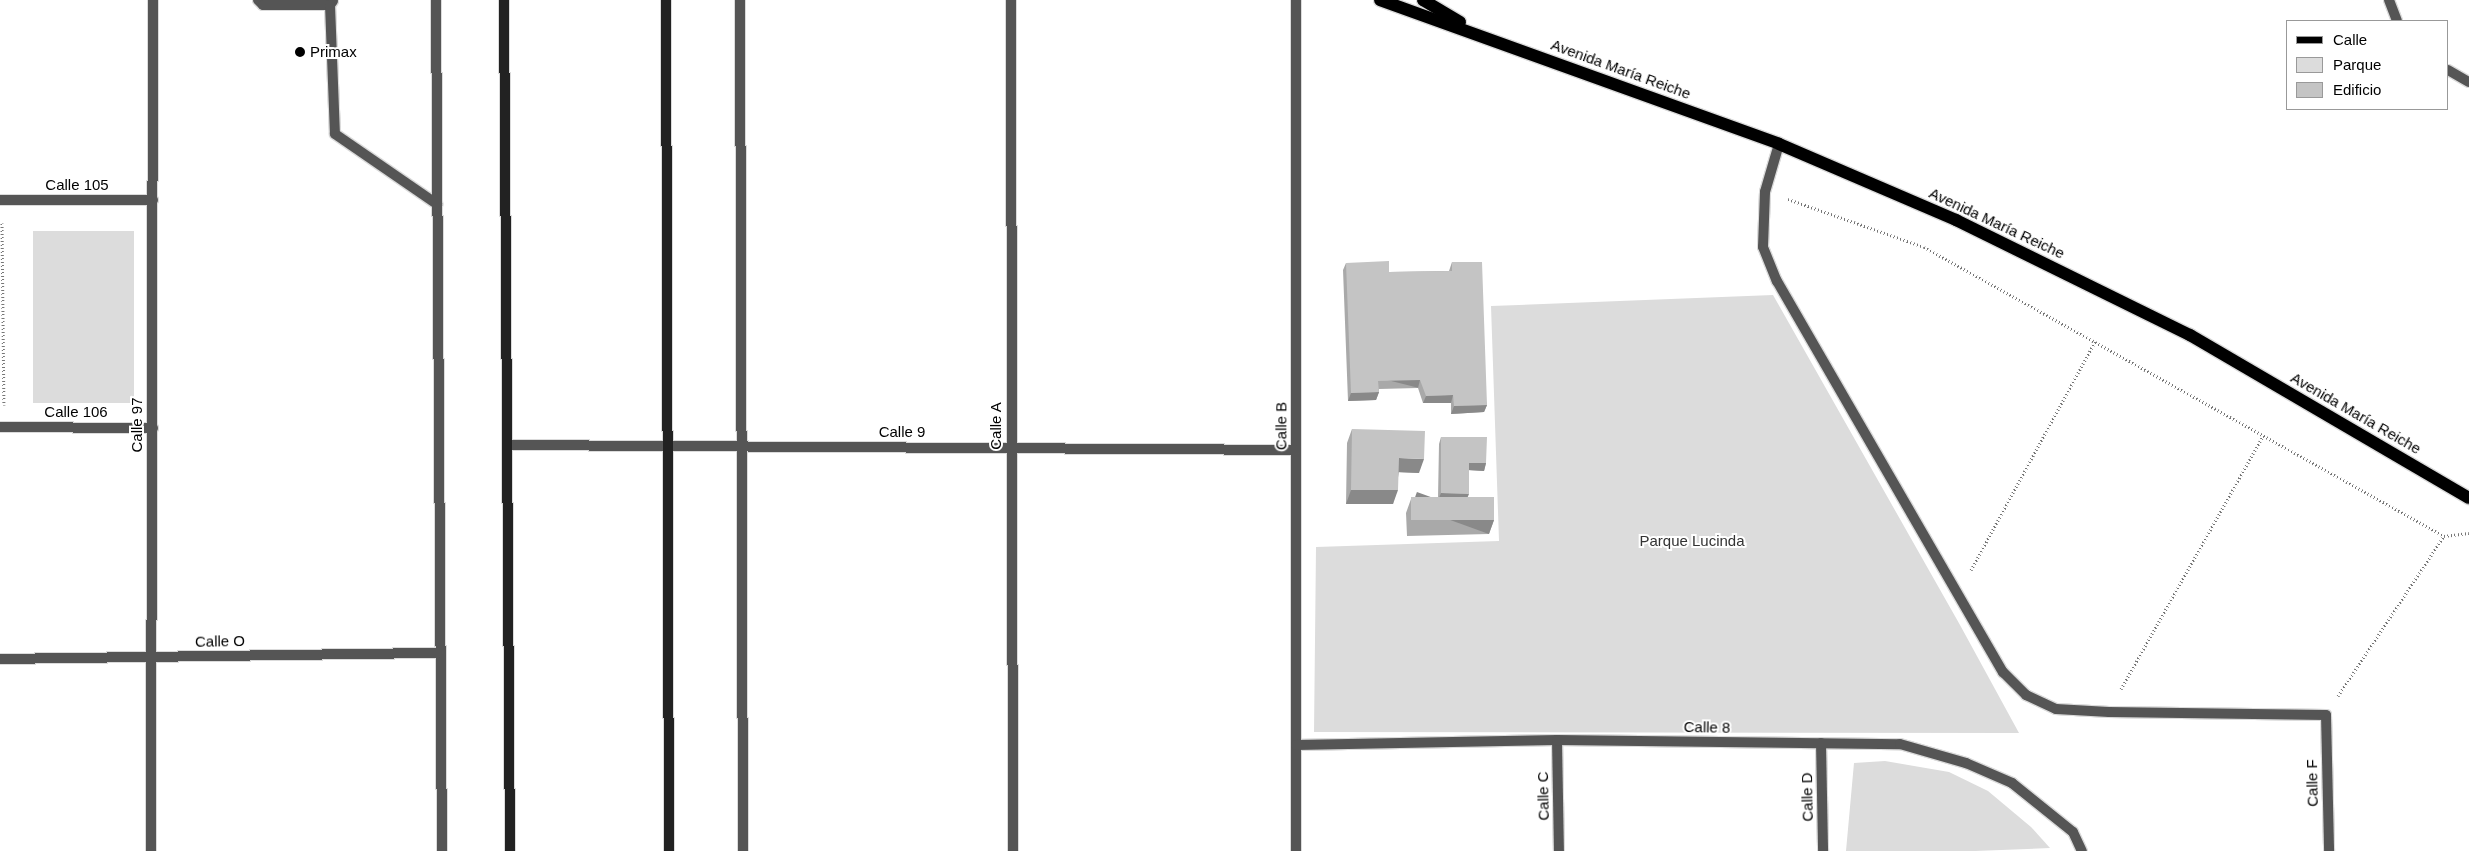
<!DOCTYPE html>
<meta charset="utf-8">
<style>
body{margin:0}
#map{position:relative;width:2469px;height:851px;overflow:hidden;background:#fff;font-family:Arial,sans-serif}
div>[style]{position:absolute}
.green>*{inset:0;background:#dcdcdc;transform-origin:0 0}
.path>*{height:3px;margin-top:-1.5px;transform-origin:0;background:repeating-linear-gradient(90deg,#777 0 1px,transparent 0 3.5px)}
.roads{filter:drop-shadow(1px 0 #dbdbdb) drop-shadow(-1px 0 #dbdbdb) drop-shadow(0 1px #dbdbdb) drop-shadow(0 -1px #dbdbdb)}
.service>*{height:10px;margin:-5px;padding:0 5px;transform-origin:5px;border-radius:5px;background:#555}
.minor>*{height:10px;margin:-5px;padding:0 5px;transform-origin:5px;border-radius:5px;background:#555}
.secondary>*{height:10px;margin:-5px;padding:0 5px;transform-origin:5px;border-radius:5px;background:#222}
.primary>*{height:12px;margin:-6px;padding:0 6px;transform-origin:6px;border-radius:6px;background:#000}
.wall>*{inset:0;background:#a9a9a9}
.shaded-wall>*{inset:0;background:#898989;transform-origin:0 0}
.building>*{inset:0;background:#c4c4c4;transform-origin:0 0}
.dots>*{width:14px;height:14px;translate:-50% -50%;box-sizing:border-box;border:2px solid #fff;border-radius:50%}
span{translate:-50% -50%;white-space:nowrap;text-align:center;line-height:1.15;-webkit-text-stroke:4px #fff;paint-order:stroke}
.poi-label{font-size:15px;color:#000}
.left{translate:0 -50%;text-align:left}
.street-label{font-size:15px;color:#000}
.park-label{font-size:15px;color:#333}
.legend{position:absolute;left:2286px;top:20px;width:162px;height:90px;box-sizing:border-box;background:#fff;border:1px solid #999;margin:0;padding:6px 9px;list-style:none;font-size:15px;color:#000}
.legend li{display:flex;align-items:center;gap:10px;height:25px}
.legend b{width:25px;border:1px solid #999}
</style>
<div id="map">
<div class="green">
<i style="left:33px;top:231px;width:101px;height:172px"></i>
<i style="clip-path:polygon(1773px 295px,1960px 625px,2019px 733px,1314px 732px,1316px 547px,1499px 541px,1491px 306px)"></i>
<i style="clip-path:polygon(1885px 761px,1949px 772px,1988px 791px,2031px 827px,2050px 848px,1975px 851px,1846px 851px,1854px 763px)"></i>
</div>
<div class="path">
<i style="left:1788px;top:199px;width:144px;rotate:19.4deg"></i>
<i style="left:1924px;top:247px;width:595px;rotate:29.06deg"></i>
<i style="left:2px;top:223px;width:182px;rotate:89.4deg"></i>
<i style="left:1971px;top:570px;width:260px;rotate:-61.5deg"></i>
<i style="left:2121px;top:689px;width:290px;rotate:-60.7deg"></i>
<i style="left:2338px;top:696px;width:192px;rotate:-56.5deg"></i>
<i style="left:2444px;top:536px;width:25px;rotate:-7deg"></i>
</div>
<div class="roads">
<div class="service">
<i style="left:258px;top:0;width:7px;rotate:45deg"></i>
<i style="left:263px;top:5px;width:67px"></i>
<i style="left:330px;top:5px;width:5px;rotate:-53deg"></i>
<i style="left:2389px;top:0;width:22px;rotate:69deg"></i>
<i style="left:330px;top:5px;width:129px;rotate:87.8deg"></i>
<i style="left:335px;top:134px;width:124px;rotate:34.5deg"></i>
<i style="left:2448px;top:70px;width:24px;rotate:30deg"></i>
</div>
<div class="minor">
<i style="left:436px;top:0;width:851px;rotate:89.6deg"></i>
<i style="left:740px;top:0;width:851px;rotate:89.8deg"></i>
<i style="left:1011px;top:0;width:851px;rotate:89.87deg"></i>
<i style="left:1296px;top:0;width:851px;rotate:90deg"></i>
<i style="left:1779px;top:144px;width:50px;rotate:106.3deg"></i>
<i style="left:1765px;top:192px;width:55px;rotate:92.1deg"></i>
<i style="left:1763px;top:247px;width:37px;rotate:68deg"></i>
<i style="left:1777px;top:281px;width:452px;rotate:60deg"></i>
<i style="left:2003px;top:672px;width:33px;rotate:45deg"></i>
<i style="left:2026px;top:695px;width:33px;rotate:25deg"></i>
<i style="left:2056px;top:709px;width:53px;rotate:3.2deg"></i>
<i style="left:2109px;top:712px;width:217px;rotate:0.8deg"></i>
<i style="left:2326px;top:715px;width:136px;rotate:88.7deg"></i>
<i style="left:0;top:200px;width:153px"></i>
<i style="left:0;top:427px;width:153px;rotate:0.4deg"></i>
<i style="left:507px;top:445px;width:789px;rotate:0.36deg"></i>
<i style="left:0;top:659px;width:439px;rotate:-0.8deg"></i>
<i style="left:1557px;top:740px;width:111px;rotate:89deg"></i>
<i style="left:1821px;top:743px;width:108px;rotate:88.9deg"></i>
<i style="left:1296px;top:745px;width:261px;rotate:-1.1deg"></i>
<i style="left:1557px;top:740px;width:343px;rotate:0.7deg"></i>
<i style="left:1900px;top:744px;width:69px;rotate:16.1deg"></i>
<i style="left:1966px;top:763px;width:50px;rotate:23.5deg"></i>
<i style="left:2012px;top:783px;width:78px;rotate:38.8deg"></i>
<i style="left:2073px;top:832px;width:21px;rotate:65deg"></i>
<i style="left:151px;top:851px;width:851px;rotate:-89.87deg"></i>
</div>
<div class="secondary">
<i style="left:504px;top:0;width:851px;rotate:89.6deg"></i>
<i style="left:666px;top:0;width:851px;rotate:89.8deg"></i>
</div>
<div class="primary">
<i style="left:1380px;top:0;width:424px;rotate:19.8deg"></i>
<i style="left:1779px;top:144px;width:193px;rotate:23.2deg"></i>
<i style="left:1956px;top:220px;width:261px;rotate:26.2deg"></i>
<i style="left:2190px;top:335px;width:323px;rotate:30.3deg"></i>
<i style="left:1423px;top:0;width:43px;rotate:30.7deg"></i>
</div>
</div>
<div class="wall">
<i style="clip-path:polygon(1452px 262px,1487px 405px,1484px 412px,1451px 414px,1451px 403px,1423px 403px,1418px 388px,1379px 389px,1379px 392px,1376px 400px,1348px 401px,1343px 270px,1346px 263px,1389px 272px,1449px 271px)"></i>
<i style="clip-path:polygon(1352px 429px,1419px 473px,1399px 472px,1393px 504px,1346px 504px,1347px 443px)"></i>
<i style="clip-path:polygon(1441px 437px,1486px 463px,1484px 471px,1469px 470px,1467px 498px,1494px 520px,1489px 534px,1407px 536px,1406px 513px,1411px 499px,1438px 498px,1439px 444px)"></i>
</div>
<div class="shaded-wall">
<i style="left:1420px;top:380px;width:8px;height:42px;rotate:104deg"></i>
<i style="clip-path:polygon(1379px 392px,1376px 400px,1348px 401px,1351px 393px)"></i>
<i style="clip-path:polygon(1453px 395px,1451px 403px,1423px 403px,1426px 396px)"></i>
<i style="clip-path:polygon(1487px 405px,1484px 412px,1451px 414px,1454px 406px)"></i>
<i style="clip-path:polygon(1399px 458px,1424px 459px,1419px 473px,1394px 472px)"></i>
<i style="clip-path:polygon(1469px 463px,1486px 463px,1484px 471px,1467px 470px)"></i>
<i style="clip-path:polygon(1351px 490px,1398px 490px,1393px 504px,1346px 504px)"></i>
<i style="clip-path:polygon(1441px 493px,1469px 494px,1466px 501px,1438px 500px)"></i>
<i style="left:1494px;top:520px;width:15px;height:82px;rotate:110deg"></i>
</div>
<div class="building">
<i style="clip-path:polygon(1389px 261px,1389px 272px,1452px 271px,1452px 262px,1482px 262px,1487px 405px,1454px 406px,1453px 395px,1426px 396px,1420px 380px,1378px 381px,1379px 392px,1351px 393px,1346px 263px)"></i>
<i style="clip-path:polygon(1352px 429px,1425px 431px,1424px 459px,1399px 458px,1398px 490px,1351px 490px)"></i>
<i style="clip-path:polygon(1441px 437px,1487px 437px,1486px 463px,1469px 463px,1469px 494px,1441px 493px)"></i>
<i style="left:1494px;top:497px;width:23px;height:83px;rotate:90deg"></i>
</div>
<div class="dots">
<i style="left:300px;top:52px;background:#000"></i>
</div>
<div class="poi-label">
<span class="left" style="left:310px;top:52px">Primax</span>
</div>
<div class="street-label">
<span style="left:1621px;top:69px;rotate:20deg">Avenida María Reiche</span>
<span style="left:77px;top:185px">Calle 105</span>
<span style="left:1997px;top:223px;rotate:25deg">Avenida María Reiche</span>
<span style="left:76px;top:412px">Calle 106</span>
<span style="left:2356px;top:413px;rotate:30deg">Avenida María Reiche</span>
<span style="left:137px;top:425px;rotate:-90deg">Calle 97</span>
<span style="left:996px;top:426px;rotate:-90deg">Calle A</span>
<span style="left:1281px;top:426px;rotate:-90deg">Calle B</span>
<span style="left:902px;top:432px">Calle 9</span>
<span style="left:220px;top:641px;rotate:-1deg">Calle O</span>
<span style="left:1707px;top:727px;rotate:1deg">Calle 8</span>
<span style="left:2312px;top:783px;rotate:-91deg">Calle F</span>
<span style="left:1543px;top:796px;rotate:-91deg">Calle C</span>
<span style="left:1807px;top:797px;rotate:-91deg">Calle D</span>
</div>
<div class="park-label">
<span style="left:1692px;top:541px">Parque Lucinda</span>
</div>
<ul class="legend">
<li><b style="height:6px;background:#000"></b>Calle</li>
<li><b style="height:14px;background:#dcdcdc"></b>Parque</li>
<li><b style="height:14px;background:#c4c4c4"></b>Edificio</li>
</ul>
</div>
